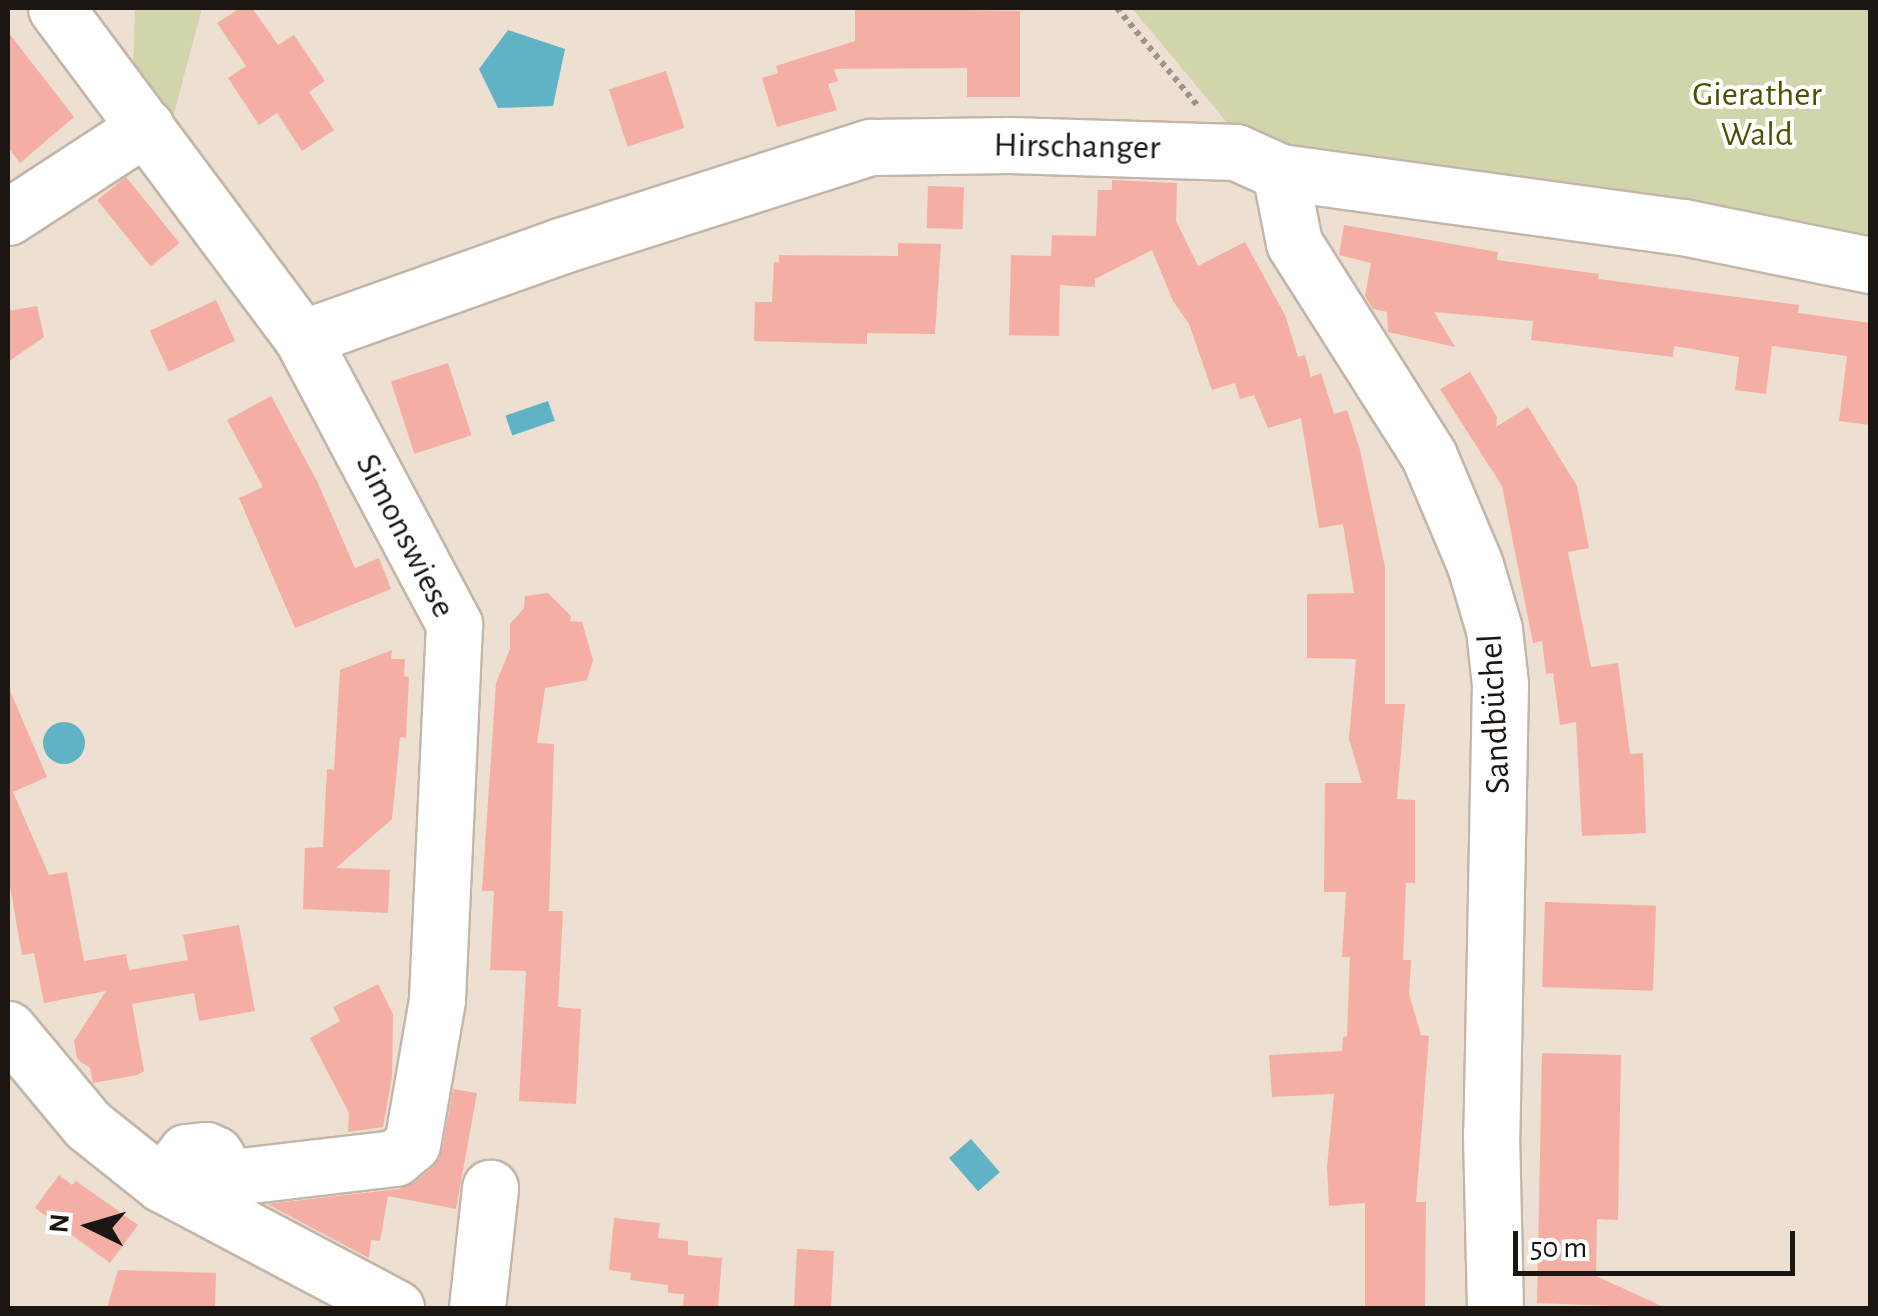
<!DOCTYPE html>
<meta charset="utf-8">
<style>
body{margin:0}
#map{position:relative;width:1878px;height:1316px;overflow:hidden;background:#eddfd1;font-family:"Alegreya Sans",sans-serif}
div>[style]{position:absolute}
.green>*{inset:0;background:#d2d5ab}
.water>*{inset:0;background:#60b3c4;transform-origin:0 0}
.round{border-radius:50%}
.building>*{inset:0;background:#f4aea4;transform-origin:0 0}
.path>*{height:6px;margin-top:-3px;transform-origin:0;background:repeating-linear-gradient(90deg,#9f9489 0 5px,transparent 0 10px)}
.roads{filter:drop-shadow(2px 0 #c3b6a8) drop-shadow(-2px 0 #c3b6a8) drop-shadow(0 2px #c3b6a8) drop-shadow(0 -2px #c3b6a8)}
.minor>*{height:55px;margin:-27.5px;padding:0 27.5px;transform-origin:27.5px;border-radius:27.5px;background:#fff}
span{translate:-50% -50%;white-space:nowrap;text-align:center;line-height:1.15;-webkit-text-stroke:8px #fff;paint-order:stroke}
.park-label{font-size:35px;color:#4f5001}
.street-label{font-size:35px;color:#1b1611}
.frame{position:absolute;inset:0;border:10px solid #1b1611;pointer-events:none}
.north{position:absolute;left:40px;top:1176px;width:100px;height:100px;-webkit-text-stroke:8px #fff;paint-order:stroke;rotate:275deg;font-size:28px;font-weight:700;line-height:40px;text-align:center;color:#1b1611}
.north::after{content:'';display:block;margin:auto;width:35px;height:45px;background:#1b1611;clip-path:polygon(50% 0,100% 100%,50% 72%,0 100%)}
.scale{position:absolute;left:1513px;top:1231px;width:282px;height:45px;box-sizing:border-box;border:5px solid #1b1611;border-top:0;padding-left:12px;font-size:30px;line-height:35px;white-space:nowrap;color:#1b1611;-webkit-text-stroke:8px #fff;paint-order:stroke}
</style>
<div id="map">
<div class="green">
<i style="clip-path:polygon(135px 8px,202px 8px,171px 125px,133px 76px)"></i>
<i style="clip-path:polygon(1132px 8px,1870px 8px,1870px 237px,1645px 212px,1239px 137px)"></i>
</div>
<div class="water">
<i style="clip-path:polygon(508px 30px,565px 49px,553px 106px,498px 108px,479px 69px)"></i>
<i style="left:548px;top:401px;width:21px;height:45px;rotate:71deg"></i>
<i class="round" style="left:43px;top:722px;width:42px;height:42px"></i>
<i style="left:971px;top:1139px;width:44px;height:29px;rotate:49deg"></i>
</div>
<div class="building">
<i style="clip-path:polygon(240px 8px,252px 8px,278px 45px,294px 35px,325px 81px,309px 92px,334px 130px,302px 151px,277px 113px,259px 125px,228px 78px,246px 66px,217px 23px)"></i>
<i style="clip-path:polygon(855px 8px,1020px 11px,1020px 97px,967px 97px,967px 68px,834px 69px,838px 81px,828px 84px,837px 110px,777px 127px,762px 78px,778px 73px,776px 66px,855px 41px)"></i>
<i style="clip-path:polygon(8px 32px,74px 117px,20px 163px,8px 147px)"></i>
<i style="left:666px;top:71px;width:60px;height:60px;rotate:72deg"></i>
<i style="left:126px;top:177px;width:85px;height:37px;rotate:51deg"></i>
<i style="clip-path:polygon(1112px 180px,1177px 183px,1176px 221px,1198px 266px,1245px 242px,1285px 315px,1298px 357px,1305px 355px,1311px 377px,1321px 373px,1334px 414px,1347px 410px,1360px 450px,1385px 567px,1385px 704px,1405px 704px,1397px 799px,1415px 800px,1415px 883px,1406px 883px,1403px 960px,1411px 960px,1409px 994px,1421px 1035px,1429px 1036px,1416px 1202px,1426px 1202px,1425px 1308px,1365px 1308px,1365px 1203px,1329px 1206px,1327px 1167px,1334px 1094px,1272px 1097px,1269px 1055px,1342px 1051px,1343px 1037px,1347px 1036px,1350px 957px,1342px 957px,1346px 892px,1324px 892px,1325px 783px,1362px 783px,1349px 739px,1356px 659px,1307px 658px,1307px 594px,1354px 593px,1343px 524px,1319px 528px,1301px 418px,1268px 428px,1254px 395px,1240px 399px,1235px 383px,1212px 390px,1189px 324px,1173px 301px,1152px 250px,1095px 279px,1095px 287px,1060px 285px,1059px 336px,1009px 335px,1011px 255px,1051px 256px,1052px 235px,1096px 236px,1098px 190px,1112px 190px)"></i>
<i style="left:928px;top:186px;width:36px;height:42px;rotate:2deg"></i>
<i style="clip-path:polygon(1344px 225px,1498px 252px,1497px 260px,1599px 274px,1598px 279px,1799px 305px,1798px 313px,1870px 323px,1870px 425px,1839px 421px,1847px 356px,1772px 346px,1766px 394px,1735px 390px,1739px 357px,1674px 346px,1673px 357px,1531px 340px,1533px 321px,1434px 312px,1455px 347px,1388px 332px,1387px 312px,1373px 309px,1365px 296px,1371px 263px,1339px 255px)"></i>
<i style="clip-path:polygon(898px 243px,941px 244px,935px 334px,867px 333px,867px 344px,754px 341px,755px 302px,772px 302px,774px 262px,779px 262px,779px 255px,898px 256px)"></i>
<i style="left:216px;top:300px;width:45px;height:73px;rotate:65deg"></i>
<i style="clip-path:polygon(37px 306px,44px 337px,8px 362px,8px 311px)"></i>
<i style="left:448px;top:363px;width:76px;height:60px;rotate:72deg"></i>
<i style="clip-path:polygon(1470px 372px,1497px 417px,1496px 427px,1528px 407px,1577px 486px,1589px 548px,1568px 552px,1591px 667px,1618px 663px,1630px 754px,1643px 753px,1646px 833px,1582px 836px,1576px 722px,1560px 725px,1553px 673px,1546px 674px,1542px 641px,1533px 643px,1502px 486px,1440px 389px)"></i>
<i style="clip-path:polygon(271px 396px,317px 481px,355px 568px,379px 558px,391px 589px,295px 628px,239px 498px,263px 487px,227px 420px)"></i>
<i style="clip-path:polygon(548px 593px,571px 616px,570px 621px,582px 622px,593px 660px,587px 680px,545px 688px,537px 743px,554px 744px,549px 911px,563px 911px,558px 1007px,581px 1009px,576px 1104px,519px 1101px,526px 971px,490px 970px,494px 891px,482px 891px,496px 683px,510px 649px,510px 624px,524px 608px,525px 596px)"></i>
<i style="clip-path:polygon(392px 650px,391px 659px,405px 659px,404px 676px,409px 677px,406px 738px,400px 737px,392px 819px,336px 868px,390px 870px,388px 913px,303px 909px,305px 848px,323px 847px,327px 769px,334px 770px,340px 670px)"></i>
<i style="clip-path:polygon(8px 686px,47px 777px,13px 792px,49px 875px,67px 872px,84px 961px,126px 954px,129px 970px,188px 960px,183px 935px,239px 925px,255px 1011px,199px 1021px,194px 993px,132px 1004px,144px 1071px,137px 1075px,93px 1083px,90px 1068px,77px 1059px,74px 1041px,106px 991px,44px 1003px,34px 953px,22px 955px,8px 875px)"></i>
<i style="left:1545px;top:902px;width:111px;height:85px;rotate:2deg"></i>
<i style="clip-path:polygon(378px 984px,393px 1014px,392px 1077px,383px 1127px,348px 1132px,349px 1113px,310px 1038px,340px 1021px,333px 1007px)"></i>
<i style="clip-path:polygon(1542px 1053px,1621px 1055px,1618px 1220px,1597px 1219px,1596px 1276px,1666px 1308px,1537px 1303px)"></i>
<i style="clip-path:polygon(453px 1089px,477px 1093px,456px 1209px,388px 1196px,380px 1241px,371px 1240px,369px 1258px,267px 1204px,399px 1189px,415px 1182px,432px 1168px,442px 1151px)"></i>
<i style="clip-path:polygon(59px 1175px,72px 1185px,76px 1181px,138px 1225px,110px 1263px,35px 1208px)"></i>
<i style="clip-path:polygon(614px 1218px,660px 1223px,658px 1238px,688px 1241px,688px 1255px,722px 1258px,718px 1308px,683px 1308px,684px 1294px,668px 1293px,668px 1285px,630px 1280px,631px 1273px,609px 1270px)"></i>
<i style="left:797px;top:1249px;width:37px;height:59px;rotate:3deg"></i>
<i style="clip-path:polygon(118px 1270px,216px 1273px,215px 1307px,107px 1308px)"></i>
</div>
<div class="path">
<i style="left:1117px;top:8px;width:126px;rotate:50.5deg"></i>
</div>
<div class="roads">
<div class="minor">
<i style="left:56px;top:8px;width:412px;rotate:53.3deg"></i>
<i style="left:302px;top:338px;width:324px;rotate:62deg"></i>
<i style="left:454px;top:624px;width:376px;rotate:92.6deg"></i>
<i style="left:437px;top:1000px;width:146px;rotate:99.8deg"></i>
<i style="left:412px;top:1144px;width:22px;rotate:141deg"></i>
<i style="left:395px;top:1158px;width:171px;rotate:173.3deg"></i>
<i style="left:1280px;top:172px;width:72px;rotate:78.8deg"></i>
<i style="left:1294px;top:243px;width:252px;rotate:57.6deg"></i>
<i style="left:1429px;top:456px;width:118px;rotate:67.1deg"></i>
<i style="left:1475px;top:565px;width:67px;rotate:73.5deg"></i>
<i style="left:1494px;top:629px;width:55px;rotate:83.8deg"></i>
<i style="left:1500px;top:684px;width:449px;rotate:91.1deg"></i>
<i style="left:1491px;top:1133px;width:175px;rotate:88.7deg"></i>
<i style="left:8px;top:217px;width:165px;rotate:-33.1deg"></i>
<i style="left:302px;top:338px;width:274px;rotate:-19.6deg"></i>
<i style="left:560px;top:246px;width:326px;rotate:-17.7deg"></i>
<i style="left:871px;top:147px;width:139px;rotate:-0.8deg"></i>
<i style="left:1010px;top:145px;width:226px;rotate:1.8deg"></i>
<i style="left:1236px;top:152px;width:48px;rotate:24.4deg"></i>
<i style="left:1280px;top:172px;width:407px;rotate:7.8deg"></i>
<i style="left:1683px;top:227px;width:191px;rotate:11.5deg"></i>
<i style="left:8px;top:1029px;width:125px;rotate:50.2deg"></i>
<i style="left:88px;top:1125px;width:95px;rotate:38.6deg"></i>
<i style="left:162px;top:1184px;width:265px;rotate:27.9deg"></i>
<i style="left:162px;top:1184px;width:40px;rotate:-53deg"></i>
<i style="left:186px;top:1152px;width:20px;rotate:-6deg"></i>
<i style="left:206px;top:1150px;width:10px;rotate:24deg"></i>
<i style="left:215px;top:1154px;width:20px;rotate:60deg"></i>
<i style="left:225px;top:1171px;width:15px;rotate:98deg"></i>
<i style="left:223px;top:1186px;width:21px;rotate:125deg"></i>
<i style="left:477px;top:1308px;width:121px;rotate:-83.8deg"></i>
</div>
</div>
<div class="park-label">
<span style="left:1757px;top:115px">Gierather<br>Wald</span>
</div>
<div class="street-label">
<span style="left:1077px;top:147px;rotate:1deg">Hirschanger</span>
<span style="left:405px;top:536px;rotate:63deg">Simonswiese</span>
<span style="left:1495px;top:714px;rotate:-93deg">Sandbüchel</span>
</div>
<div class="frame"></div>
<div class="north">N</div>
<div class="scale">50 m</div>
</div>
